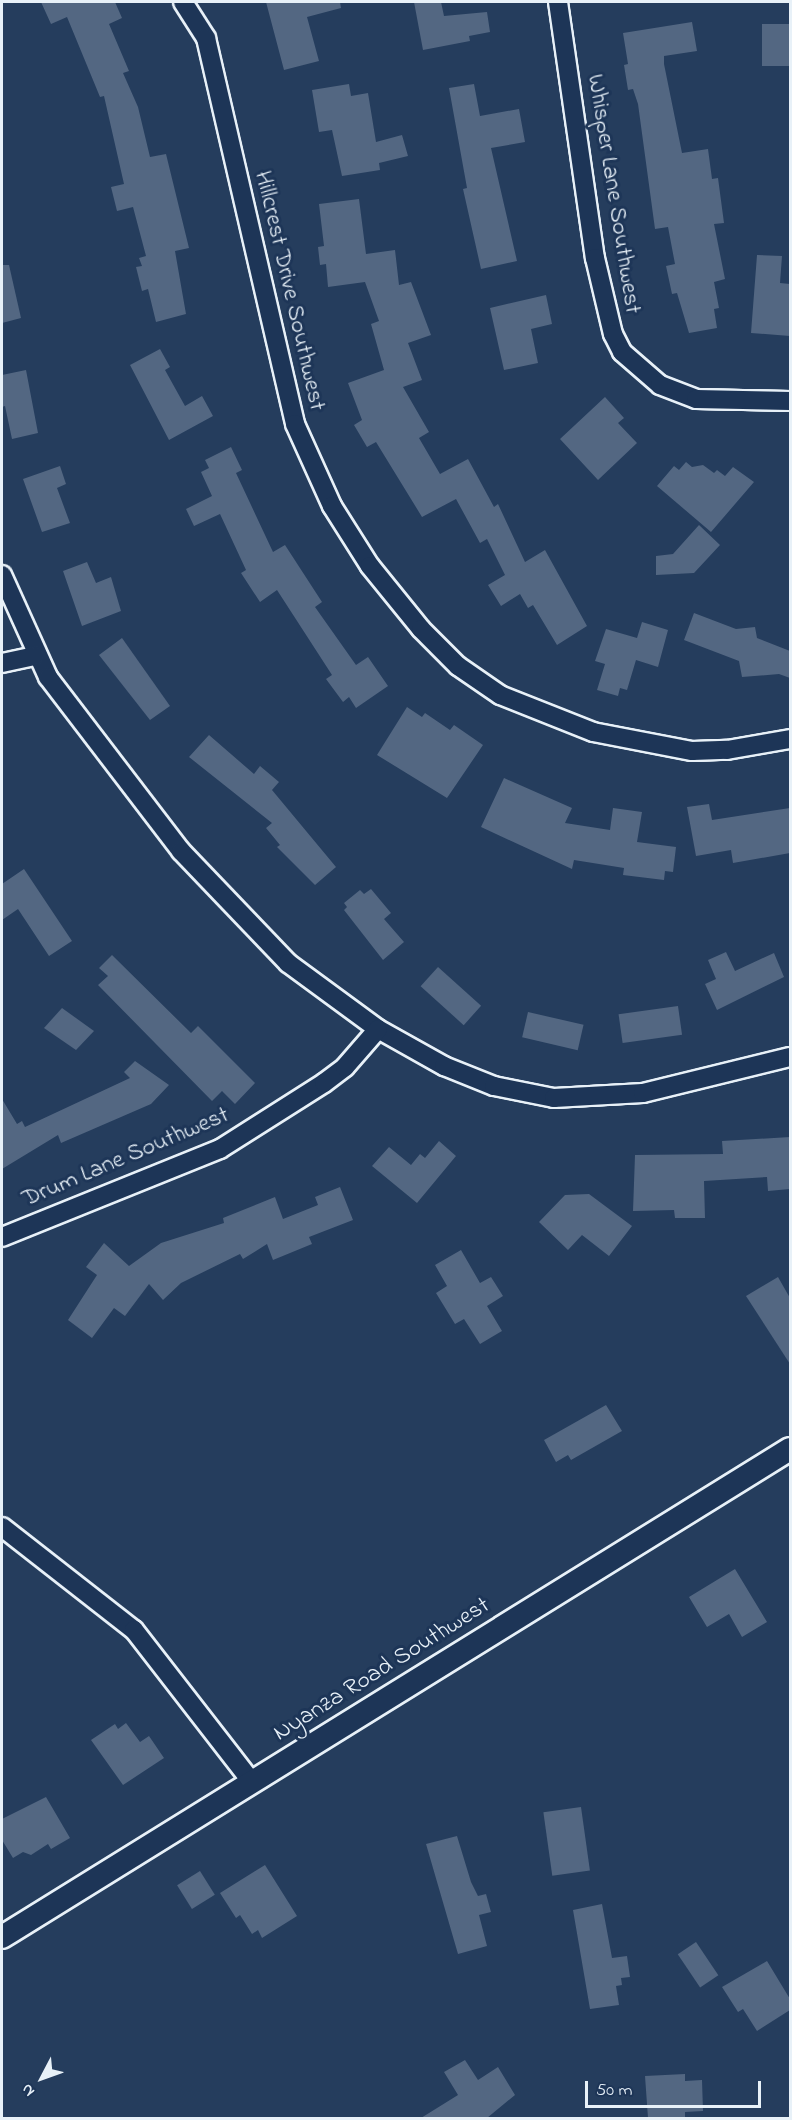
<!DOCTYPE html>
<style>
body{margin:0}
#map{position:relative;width:792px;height:2120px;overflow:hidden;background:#253d5d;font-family:"Indie Flower",sans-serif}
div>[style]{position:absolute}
.building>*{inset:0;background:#536782;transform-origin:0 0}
.roads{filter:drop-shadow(2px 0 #e8f1f8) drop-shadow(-2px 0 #e8f1f8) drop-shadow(0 2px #e8f1f8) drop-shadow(0 -2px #e8f1f8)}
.minor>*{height:18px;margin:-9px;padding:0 9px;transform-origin:9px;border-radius:9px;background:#1d3557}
.tertiary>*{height:22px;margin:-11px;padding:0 11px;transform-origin:11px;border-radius:11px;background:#1d3557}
span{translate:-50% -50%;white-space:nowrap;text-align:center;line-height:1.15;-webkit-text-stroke:6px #1d3557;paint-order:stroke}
.street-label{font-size:24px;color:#e8f1f8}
.frame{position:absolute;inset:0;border:3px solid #e8f1f8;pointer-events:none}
.north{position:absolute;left:12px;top:2048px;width:60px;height:60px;-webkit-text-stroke:4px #1d3557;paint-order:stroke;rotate:229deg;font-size:16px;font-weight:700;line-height:24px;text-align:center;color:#e8f1f8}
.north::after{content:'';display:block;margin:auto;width:21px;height:27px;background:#e8f1f8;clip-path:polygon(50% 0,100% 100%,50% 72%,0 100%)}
.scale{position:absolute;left:585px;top:2081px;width:176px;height:27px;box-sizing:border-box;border:3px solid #e8f1f8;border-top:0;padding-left:8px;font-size:18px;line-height:21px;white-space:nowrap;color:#e8f1f8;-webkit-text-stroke:4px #1d3557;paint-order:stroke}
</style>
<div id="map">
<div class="building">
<i style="clip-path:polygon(41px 2px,115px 2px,122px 18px,109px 24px,129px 71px,123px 73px,138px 107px,150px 157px,166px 154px,189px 248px,175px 251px,186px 314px,156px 322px,148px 289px,142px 291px,136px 267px,142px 266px,139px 258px,146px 256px,133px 207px,117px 211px,111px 187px,124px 184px,104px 96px,100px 97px,67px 17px,51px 24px)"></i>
<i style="clip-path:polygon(266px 2px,340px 2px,341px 8px,307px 17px,319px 61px,284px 70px)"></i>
<i style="clip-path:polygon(414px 2px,441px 2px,444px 16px,487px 12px,490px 32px,469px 36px,470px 41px,423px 50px)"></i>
<i style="clip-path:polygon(692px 22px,697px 51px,664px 56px,664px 64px,682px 153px,708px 149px,712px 179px,718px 178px,724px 223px,714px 224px,725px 279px,714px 282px,719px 308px,714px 309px,717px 328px,689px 333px,677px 293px,672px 294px,666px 266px,675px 264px,668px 227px,655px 229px,638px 104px,633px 89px,628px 90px,624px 65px,628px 64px,623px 33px)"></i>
<i style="left:790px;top:24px;width:42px;height:28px;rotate:90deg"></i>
<i style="clip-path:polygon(349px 84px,351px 96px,368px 93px,376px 142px,402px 135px,408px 156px,379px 163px,380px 170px,342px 176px,332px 130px,319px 132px,312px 90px)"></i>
<i style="clip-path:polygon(474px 84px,480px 116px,519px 109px,525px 142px,491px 148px,517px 261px,481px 269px,463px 189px,467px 188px,449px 88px)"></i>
<i style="clip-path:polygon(359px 199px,366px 254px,395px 250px,399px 285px,411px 282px,431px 335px,408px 343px,422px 380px,403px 387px,429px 432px,419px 438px,440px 474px,468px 459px,494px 507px,498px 504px,525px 562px,545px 550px,587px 626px,557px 645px,533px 605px,528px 608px,520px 594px,501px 606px,488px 585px,505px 575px,487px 539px,480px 543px,456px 499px,422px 517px,376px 442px,367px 447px,354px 425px,362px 420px,348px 383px,384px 370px,371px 324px,379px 321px,365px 282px,328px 287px,326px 264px,320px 265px,318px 247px,324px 246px,319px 204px)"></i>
<i style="clip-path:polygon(757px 255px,782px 256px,780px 283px,790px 284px,790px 336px,751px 333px)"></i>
<i style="clip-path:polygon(2px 265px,9px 265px,21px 318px,2px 323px)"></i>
<i style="clip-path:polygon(546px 295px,552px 324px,531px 329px,538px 363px,504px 370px,490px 308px)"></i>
<i style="clip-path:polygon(160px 349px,170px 367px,165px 370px,185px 406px,202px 396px,213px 416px,169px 440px,130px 365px)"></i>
<i style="clip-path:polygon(26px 370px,38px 433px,12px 439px,5px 406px,2px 407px,2px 375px)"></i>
<i style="clip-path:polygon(605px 397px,624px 418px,618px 423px,637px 443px,598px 480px,560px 439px)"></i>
<i style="clip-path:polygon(231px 447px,242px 470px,236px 473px,273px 552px,285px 545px,322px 602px,315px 607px,356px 665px,368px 657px,388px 686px,356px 708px,349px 697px,343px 702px,326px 679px,332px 675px,277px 590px,260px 602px,241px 573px,246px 570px,220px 514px,194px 526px,186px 509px,212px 496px,201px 472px,209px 468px,205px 460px)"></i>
<i style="clip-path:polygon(686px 462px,692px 467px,703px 465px,714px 473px,717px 470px,725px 476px,733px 467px,754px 482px,711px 532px,657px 486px,674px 466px,679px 470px)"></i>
<i style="clip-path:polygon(60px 466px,66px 484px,57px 488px,70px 523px,42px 532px,23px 479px)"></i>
<i style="clip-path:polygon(699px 525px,720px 545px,694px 573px,656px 575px,656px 556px,673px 554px)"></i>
<i style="clip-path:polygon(87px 562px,96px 583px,111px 577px,121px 611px,82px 626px,63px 571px)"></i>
<i style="clip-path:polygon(694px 613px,736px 629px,755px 627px,757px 638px,790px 651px,790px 678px,779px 674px,742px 677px,739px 661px,684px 640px)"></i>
<i style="clip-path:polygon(642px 622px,668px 630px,658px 667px,636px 660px,627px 690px,620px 688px,618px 696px,597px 690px,605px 664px,595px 661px,606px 629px,637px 638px)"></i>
<i style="clip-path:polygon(122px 638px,170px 706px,150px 720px,99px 655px)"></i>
<i style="clip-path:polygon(407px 707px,422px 717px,425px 713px,450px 730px,454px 725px,483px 745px,447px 798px,377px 755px)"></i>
<i style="clip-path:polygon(209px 735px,254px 774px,260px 766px,279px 782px,272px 790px,336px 867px,315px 885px,277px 847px,280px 845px,266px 828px,272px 823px,189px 757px)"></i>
<i style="clip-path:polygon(504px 778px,572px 808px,565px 823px,610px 830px,613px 808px,642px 812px,637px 842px,676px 847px,673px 872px,665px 871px,664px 880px,623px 875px,624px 868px,574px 860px,572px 869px,481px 827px)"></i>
<i style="clip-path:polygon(709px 804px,712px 820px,790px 808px,790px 853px,733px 863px,731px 850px,696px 856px,687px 807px)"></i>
<i style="clip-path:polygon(24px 869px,72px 941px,49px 956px,18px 909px,2px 920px,2px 884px)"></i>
<i style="clip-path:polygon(371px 889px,391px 913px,384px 919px,404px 942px,383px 960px,344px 910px,347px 907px,344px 903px,360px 890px,364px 894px)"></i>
<i style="clip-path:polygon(726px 952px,735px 971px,774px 953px,784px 977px,717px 1010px,705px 984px,716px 979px,708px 960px)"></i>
<i style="clip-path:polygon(112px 955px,191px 1033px,198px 1026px,255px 1083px,235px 1104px,222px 1091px,212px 1101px,98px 985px,108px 976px,99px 968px)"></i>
<i style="left:438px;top:967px;width:58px;height:26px;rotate:42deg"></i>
<i style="left:678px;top:1006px;width:29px;height:60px;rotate:82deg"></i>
<i style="clip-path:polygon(62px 1008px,94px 1031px,76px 1050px,44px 1028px)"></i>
<i style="left:528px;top:1012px;width:57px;height:26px;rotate:13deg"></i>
<i style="clip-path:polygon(135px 1061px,169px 1085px,151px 1104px,61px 1143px,58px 1135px,2px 1169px,2px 1099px,17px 1124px,22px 1121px,25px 1127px,130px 1078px,124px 1072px)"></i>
<i style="clip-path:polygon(790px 1137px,790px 1189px,768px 1191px,767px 1177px,704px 1181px,705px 1218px,675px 1218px,674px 1210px,633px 1211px,635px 1155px,723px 1154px,722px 1141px)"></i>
<i style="clip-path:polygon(439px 1141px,456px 1156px,417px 1203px,372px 1166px,389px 1147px,411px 1165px,420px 1154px,425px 1158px)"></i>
<i style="clip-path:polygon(340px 1187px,353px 1220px,309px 1237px,312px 1244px,273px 1260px,267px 1244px,243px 1259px,240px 1254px,181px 1283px,163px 1300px,149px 1284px,125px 1316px,114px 1308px,92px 1338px,68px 1320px,97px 1275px,86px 1267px,104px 1243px,129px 1266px,161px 1243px,224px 1223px,223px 1218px,275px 1197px,283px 1219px,318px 1205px,315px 1197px)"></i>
<i style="clip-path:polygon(589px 1194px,632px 1226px,609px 1256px,582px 1235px,568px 1250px,539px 1222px,565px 1195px)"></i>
<i style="clip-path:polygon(461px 1250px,480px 1283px,491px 1277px,503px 1296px,487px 1306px,502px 1331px,480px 1344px,464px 1319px,455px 1324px,436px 1293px,447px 1286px,435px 1265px)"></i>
<i style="clip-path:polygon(778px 1277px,790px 1298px,790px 1364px,746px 1296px)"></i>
<i style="clip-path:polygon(606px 1405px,622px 1431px,571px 1460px,568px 1455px,556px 1462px,544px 1440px)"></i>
<i style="clip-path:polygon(735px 1569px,767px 1622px,742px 1637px,729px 1614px,707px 1627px,689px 1597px)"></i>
<i style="clip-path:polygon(126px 1723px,140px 1742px,149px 1736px,164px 1758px,123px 1785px,91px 1740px,115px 1724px,118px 1729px)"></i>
<i style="clip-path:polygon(46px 1797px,70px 1838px,51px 1849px,48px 1844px,31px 1855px,23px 1852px,13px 1858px,2px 1840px,2px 1819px)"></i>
<i style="left:581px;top:1807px;width:64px;height:38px;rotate:82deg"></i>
<i style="clip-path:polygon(457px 1836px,471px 1882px,478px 1896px,486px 1894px,491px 1912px,479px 1915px,487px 1946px,458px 1954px,426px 1844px)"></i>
<i style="clip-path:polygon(265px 1865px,297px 1916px,262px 1938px,258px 1930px,252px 1934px,240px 1915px,236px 1918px,220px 1893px)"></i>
<i style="left:200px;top:1871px;width:28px;height:27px;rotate:58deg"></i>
<i style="clip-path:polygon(602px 1904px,612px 1958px,627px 1956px,630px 1977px,621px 1978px,622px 1985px,616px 1986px,619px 2005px,590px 2009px,573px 1910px)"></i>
<i style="left:696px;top:1942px;width:40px;height:22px;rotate:56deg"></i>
<i style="clip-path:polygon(767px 1961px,790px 1999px,790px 2010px,757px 2031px,743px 2009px,738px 2012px,722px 1987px)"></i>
<i style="clip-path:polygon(465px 2060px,478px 2080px,498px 2067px,515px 2095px,487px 2118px,421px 2118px,458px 2095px,444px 2072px)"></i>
<i style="clip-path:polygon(685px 2074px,685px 2081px,702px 2080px,703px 2111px,685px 2112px,685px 2118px,648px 2118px,645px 2076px)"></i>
</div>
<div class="roads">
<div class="minor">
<i style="left:183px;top:2px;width:43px;rotate:57.4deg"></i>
<i style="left:206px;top:38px;width:396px;rotate:77deg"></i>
<i style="left:295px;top:424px;width:90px;rotate:65.7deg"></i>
<i style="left:332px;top:506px;width:71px;rotate:57.7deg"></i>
<i style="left:370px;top:566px;width:81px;rotate:51deg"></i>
<i style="left:421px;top:629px;width:52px;rotate:45deg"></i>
<i style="left:458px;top:666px;width:51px;rotate:34.6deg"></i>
<i style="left:500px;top:695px;width:100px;rotate:21.7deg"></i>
<i style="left:593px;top:732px;width:101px;rotate:10.9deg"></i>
<i style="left:692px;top:751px;width:35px;rotate:-2deg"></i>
<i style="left:727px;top:750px;width:64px;rotate:-9.9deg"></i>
<i style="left:558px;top:2px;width:259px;rotate:81.8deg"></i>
<i style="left:595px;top:258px;width:78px;rotate:76.7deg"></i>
<i style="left:613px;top:334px;width:20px;rotate:63deg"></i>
<i style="left:622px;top:352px;width:50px;rotate:41deg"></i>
<i style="left:660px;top:385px;width:39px;rotate:21deg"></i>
<i style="left:696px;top:399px;width:94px;rotate:1.2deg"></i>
<i style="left:2px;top:575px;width:112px;rotate:65.7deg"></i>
<i style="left:48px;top:677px;width:219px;rotate:52.6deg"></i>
<i style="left:181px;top:851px;width:155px;rotate:46.3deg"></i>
<i style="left:288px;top:963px;width:112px;rotate:36.3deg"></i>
<i style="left:378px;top:1029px;width:76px;rotate:29.3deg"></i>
<i style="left:444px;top:1066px;width:54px;rotate:21.8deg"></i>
<i style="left:494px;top:1086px;width:61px;rotate:11.3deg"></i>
<i style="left:554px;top:1098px;width:89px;rotate:-3.2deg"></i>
<i style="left:643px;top:1093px;width:151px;rotate:-13.8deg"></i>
<i style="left:2px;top:663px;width:34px;rotate:-12deg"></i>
<i style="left:2px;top:1237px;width:235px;rotate:-22deg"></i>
<i style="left:220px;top:1149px;width:123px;rotate:-32.4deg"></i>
<i style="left:324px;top:1083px;width:26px;rotate:-37deg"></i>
<i style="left:345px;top:1067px;width:50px;rotate:-49deg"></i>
<i style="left:2px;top:1527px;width:167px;rotate:38deg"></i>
<i style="left:134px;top:1630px;width:192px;rotate:52.2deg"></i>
</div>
<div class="tertiary">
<i style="left:2px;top:1937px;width:927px;rotate:-31.77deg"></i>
</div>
</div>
<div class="street-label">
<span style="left:613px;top:194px;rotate:81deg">Whisper Lane Southwest</span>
<span style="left:289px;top:291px;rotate:77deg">Hillcrest Drive Southwest</span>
<span style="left:126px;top:1158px;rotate:-23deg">Drum Lane Southwest</span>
<span style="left:382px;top:1670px;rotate:-32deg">Nyanza Road Southwest</span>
</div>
<div class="frame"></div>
<div class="north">N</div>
<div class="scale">50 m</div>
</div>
